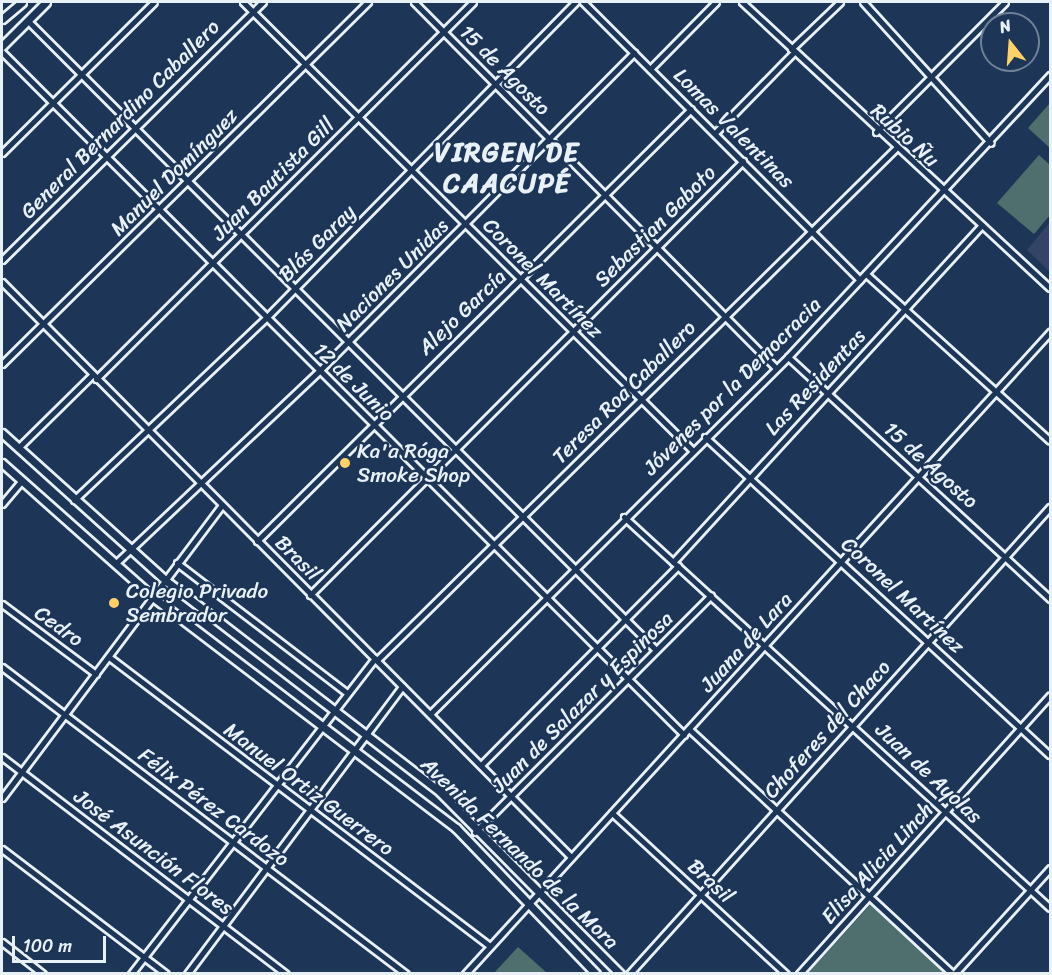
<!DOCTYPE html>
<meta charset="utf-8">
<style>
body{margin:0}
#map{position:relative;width:1052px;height:975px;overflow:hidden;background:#1d3557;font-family:Sriracha,sans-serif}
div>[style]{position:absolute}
.built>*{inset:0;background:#344466}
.green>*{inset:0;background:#4f6f6e}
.roads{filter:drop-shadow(2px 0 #e8f1f8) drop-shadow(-2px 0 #e8f1f8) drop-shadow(0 2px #e8f1f8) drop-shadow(0 -2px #e8f1f8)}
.street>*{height:5px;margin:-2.5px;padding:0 2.5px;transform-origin:2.5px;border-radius:2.5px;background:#1d3557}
.secondary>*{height:7px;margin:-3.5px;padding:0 3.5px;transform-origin:3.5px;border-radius:3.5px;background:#1d3557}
.dots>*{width:16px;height:16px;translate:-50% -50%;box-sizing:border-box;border:3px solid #1d3557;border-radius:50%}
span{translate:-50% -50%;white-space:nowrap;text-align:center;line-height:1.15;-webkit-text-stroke:5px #1d3557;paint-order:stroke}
.street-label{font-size:21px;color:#e8f1f8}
.poi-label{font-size:21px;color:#e8f1f8}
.left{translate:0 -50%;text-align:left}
.district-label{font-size:27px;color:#e8f1f8;font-weight:700;letter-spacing:1.5px}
.frame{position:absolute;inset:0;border:3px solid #e8f1f8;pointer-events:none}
.north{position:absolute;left:980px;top:12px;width:60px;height:60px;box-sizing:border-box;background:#1d3557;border:2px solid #6e8097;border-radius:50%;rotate:343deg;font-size:16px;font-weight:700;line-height:24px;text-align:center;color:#e8f1f8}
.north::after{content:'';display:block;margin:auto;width:21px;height:27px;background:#ffd166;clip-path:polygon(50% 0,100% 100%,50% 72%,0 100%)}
.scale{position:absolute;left:12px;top:936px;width:94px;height:27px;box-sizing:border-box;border:3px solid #e8f1f8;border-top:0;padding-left:8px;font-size:18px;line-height:21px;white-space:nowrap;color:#e8f1f8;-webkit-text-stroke:4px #1d3557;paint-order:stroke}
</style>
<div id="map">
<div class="built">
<i style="clip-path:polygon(1050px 222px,1050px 272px,1027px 250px)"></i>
</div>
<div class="green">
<i style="clip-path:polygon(1050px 103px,1050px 148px,1028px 128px)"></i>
<i style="clip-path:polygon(1039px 155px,1050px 165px,1050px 215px,1034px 234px,997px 203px)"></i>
<i style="clip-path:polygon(871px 904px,945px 973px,808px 973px)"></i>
<i style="clip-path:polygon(518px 947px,547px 973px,494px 973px)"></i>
</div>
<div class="roads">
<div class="street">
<i style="left:243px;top:2px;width:634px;rotate:44.94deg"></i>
<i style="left:414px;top:2px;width:513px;rotate:45.32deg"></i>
<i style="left:583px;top:2px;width:392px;rotate:45.1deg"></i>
<i style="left:742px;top:2px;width:420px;rotate:42.9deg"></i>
<i style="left:863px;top:2px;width:190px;rotate:47.8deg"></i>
<i style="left:27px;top:20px;width:890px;rotate:45.05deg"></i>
<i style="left:791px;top:49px;width:68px;rotate:-43.8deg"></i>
<i style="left:2px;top:52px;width:965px;rotate:45.04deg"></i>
<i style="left:650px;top:69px;width:94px;rotate:-45.4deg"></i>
<i style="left:876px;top:132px;width:183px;rotate:-45.2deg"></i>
<i style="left:715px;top:133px;width:113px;rotate:-45.7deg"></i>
<i style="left:2px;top:153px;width:214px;rotate:-44.8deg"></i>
<i style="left:2px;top:260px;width:367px;rotate:-44.7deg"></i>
<i style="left:866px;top:274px;width:248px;rotate:42.2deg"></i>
<i style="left:2px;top:282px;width:809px;rotate:45.3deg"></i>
<i style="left:788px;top:357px;width:357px;rotate:42.7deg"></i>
<i style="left:2px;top:364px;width:515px;rotate:-44.69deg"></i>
<i style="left:96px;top:379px;width:533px;rotate:-45deg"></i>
<i style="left:705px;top:437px;width:469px;rotate:42.7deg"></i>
<i style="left:18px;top:448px;width:104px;rotate:-44.6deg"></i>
<i style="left:74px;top:500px;width:265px;rotate:-43.5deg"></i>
<i style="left:266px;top:318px;width:442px;rotate:-45.6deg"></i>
<i style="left:2px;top:504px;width:30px;rotate:-50deg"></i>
<i style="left:624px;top:517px;width:578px;rotate:42.55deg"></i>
<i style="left:257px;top:541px;width:612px;rotate:-44.87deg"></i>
<i style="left:673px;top:562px;width:457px;rotate:-47.5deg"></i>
<i style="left:177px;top:563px;width:214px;rotate:37.4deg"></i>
<i style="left:115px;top:564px;width:281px;rotate:-43.4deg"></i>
<i style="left:319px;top:371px;width:448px;rotate:-45.3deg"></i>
<i style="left:310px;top:595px;width:613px;rotate:-45.07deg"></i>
<i style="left:2px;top:604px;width:117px;rotate:36.7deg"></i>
<i style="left:109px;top:657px;width:478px;rotate:37.2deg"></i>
<i style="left:377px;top:660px;width:728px;rotate:-44.61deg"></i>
<i style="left:2px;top:667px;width:507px;rotate:37.23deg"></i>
<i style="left:430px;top:714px;width:506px;rotate:-44.92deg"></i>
<i style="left:788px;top:357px;width:385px;rotate:-47.1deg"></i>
<i style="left:689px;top:729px;width:360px;rotate:42.9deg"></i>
<i style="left:2px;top:757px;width:357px;rotate:37.4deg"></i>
<i style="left:481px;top:765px;width:280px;rotate:-45.3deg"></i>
<i style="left:2px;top:798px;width:365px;rotate:-53.1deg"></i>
<i style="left:612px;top:813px;width:237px;rotate:42.8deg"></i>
<i style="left:475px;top:832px;width:334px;rotate:-45.1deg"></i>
<i style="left:2px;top:849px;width:206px;rotate:37.3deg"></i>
<i style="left:2px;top:942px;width:52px;rotate:38deg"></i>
<i style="left:131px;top:974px;width:399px;rotate:-52.3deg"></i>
<i style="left:187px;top:974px;width:359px;rotate:-53.2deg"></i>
<i style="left:465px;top:974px;width:869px;rotate:-47.66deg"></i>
<i style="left:629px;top:974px;width:629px;rotate:-47.97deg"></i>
<i style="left:799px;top:974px;width:375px;rotate:-48deg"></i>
<i style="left:954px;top:974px;width:143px;rotate:-47.8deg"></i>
</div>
<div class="secondary">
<i style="left:2px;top:19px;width:26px;rotate:-40deg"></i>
<i style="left:2px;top:46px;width:62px;rotate:-45deg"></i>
<i style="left:2px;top:433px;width:219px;rotate:42deg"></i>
<i style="left:165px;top:580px;width:347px;rotate:37.6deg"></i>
<i style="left:440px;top:792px;width:256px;rotate:45.3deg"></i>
<i style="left:2px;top:463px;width:203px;rotate:41.6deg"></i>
<i style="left:154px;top:598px;width:380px;rotate:37.3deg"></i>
<i style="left:456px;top:828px;width:202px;rotate:46.2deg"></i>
</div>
</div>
<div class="dots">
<i style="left:345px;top:463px;background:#ffd166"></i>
<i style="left:114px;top:603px;background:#ffd166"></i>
</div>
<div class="street-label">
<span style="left:505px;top:70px;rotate:45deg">15 de Agosto</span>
<span style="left:120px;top:119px;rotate:-45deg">General Bernardino Caballero</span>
<span style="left:734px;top:128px;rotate:45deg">Lomas Valentinas</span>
<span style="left:905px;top:135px;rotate:42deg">Rubio Ñu</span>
<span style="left:174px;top:172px;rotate:-45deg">Manuel Domínguez</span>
<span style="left:273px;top:179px;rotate:-45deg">Juan Bautista Gill</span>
<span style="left:655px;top:226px;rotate:-45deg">Sebastian Gaboto</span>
<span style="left:317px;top:243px;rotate:-45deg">Blás Garay</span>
<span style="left:392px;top:275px;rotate:-45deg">Naciones Unidas</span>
<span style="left:543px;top:278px;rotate:45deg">Coronel Martínez</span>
<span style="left:462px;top:312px;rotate:-44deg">Alejo García</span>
<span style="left:354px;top:382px;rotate:44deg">12 de Junio</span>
<span style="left:815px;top:382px;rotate:-47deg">Las Residentas</span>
<span style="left:732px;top:386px;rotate:-45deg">Jóvenes por la Democracia</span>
<span style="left:624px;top:392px;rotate:-45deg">Teresa Roa Caballero</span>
<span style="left:931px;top:465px;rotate:42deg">15 de Agosto</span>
<span style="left:298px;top:558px;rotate:45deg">Brasil</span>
<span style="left:903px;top:595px;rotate:43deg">Coronel Martínez</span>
<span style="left:59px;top:626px;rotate:36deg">Cedro</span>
<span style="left:746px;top:642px;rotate:-48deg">Juana de Lara</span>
<span style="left:582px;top:702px;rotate:-45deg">Juan de Salazar y Espinosa</span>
<span style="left:827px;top:729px;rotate:-48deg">Choferes del Chaco</span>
<span style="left:929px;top:773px;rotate:43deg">Juan de Ayolas</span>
<span style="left:309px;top:789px;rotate:37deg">Manuel Ortiz Guerrero</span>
<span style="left:214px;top:807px;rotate:37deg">Félix Pérez Cardozo</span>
<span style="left:154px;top:852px;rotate:37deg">José Asunción Flores</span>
<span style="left:520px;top:853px;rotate:44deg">Avenida Fernando de la Mora</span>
<span style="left:877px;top:863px;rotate:-48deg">Elisa Alicia Linch</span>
<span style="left:711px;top:881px;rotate:43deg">Brasil</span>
</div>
<div class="poi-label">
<span class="left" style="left:357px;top:463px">Ka'a Róga<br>Smoke Shop</span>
<span class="left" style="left:126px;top:603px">Colegio Privado<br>Sembrador</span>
</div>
<div class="district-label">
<span style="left:507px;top:168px">VIRGEN DE<br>CAACUPÉ</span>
</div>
<div class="frame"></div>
<div class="north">N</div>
<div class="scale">100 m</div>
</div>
